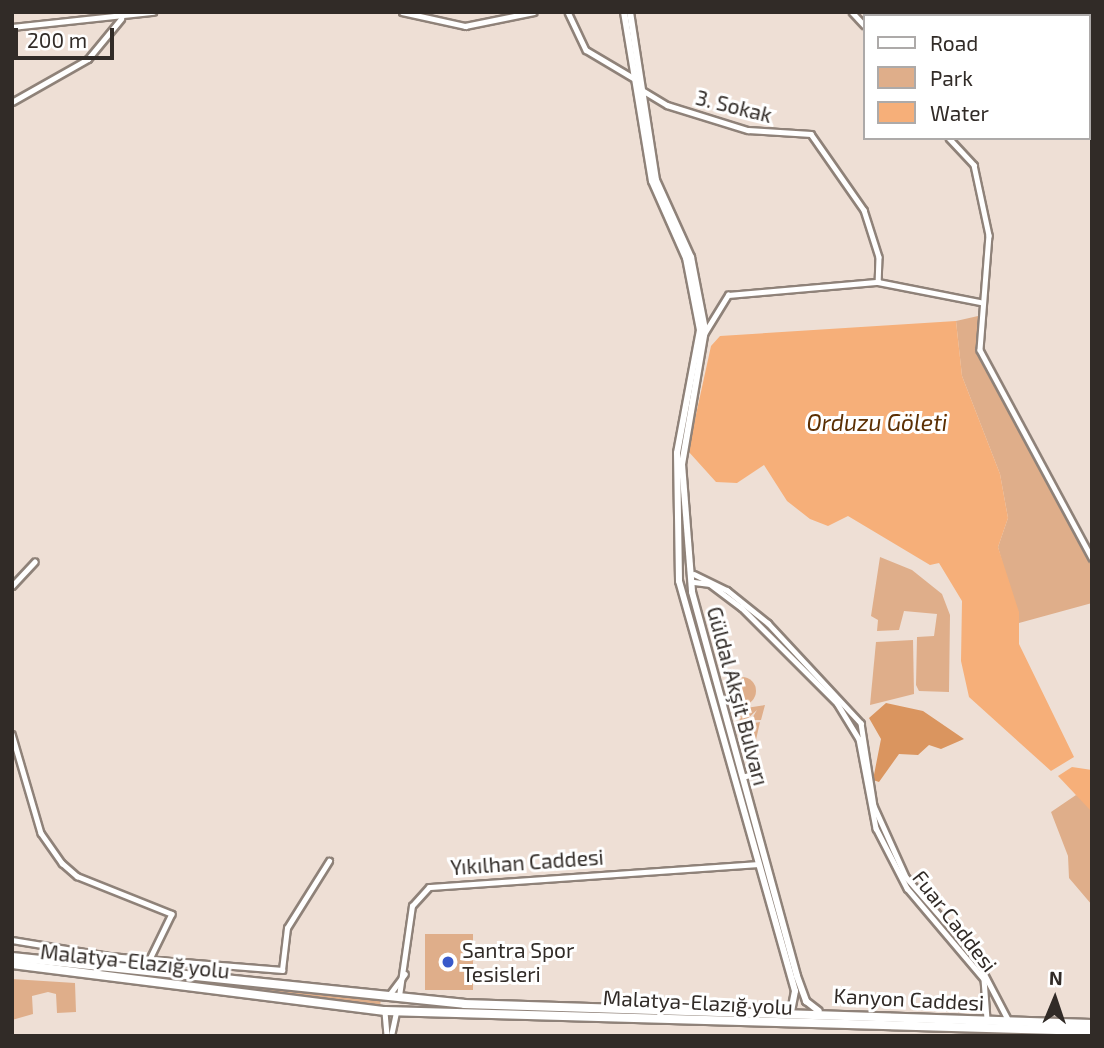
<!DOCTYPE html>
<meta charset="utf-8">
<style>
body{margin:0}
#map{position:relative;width:1104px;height:1048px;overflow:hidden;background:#eedfd5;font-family:"Exo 2",sans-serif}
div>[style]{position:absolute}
.green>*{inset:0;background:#dfae8a;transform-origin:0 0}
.round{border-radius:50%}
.forest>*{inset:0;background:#da955f}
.water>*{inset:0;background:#f6af79}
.roads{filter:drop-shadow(2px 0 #8f8279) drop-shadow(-2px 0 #8f8279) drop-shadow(0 2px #8f8279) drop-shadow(0 -2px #8f8279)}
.minor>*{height:4.5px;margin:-2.25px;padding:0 2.25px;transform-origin:2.25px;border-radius:2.25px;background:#fff}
.major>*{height:6px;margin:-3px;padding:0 3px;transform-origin:3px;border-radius:3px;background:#fff}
.highway>*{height:8px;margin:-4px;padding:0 4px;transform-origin:4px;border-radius:4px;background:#fff}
.dots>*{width:19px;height:19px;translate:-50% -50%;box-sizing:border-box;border:4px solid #fff;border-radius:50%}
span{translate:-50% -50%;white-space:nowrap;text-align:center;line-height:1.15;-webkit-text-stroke:6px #fff;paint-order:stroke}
.street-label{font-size:21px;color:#312b27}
.poi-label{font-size:21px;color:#312b27}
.left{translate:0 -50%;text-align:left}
.water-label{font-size:23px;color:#5b2f03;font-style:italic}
.frame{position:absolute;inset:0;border:14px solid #312b27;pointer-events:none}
.legend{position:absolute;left:863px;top:14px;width:228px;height:126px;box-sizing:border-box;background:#fff;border:2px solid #adaaa9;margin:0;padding:9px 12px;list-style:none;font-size:21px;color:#312b27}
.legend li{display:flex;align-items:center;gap:14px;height:35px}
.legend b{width:35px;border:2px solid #adaaa9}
.north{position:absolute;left:1020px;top:964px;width:70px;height:70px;-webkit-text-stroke:5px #fff;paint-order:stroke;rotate:2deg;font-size:19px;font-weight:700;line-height:28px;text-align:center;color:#312b27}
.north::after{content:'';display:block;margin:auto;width:24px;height:32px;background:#312b27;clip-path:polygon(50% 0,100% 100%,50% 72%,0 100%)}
.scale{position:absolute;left:14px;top:28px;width:100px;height:32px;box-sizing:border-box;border:4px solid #312b27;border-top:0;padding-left:9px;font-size:21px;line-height:24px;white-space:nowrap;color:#312b27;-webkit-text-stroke:5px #fff;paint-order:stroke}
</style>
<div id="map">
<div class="green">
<i style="clip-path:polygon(978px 316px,980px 350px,1092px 558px,1092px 603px,1019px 623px,998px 547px,1008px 518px,1000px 474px,962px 376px,956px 321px)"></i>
<i style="clip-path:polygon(880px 557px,912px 570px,942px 594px,950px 615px,949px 692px,919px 691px,916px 685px,917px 637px,934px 636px,937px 614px,904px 611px,899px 630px,877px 631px,878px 620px,871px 616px)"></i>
<i style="clip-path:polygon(913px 640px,914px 694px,870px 705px,876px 642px)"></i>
<i class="round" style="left:728px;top:677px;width:28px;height:28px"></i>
<i style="clip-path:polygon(765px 705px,761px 720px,751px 720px,757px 710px,746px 720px,748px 741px,749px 724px,760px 722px,753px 753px,745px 753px,738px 710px,745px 709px,747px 716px,746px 708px)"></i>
<i style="clip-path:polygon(1076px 795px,1092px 802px,1092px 905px,1069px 878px,1068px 856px,1051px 812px)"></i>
<i style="left:425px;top:934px;width:48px;height:56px"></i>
<i style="clip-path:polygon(12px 962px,381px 998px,380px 1007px,232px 985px)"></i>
<i style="clip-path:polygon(12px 979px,75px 983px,76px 1012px,57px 1013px,56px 994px,48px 992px,32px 996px,33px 1014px,12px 1020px)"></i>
</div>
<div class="forest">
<i style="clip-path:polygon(886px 703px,923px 711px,964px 739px,941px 749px,929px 745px,918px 755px,899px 754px,879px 782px,873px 780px,881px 739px,869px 718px)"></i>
</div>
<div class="water">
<i style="clip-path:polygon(956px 321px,962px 376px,1000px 474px,1008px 518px,998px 547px,1019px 612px,1019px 644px,1074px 757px,1051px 771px,969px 697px,961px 661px,962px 601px,939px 563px,930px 565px,848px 516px,828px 526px,810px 519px,787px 501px,764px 465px,737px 483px,716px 482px,688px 451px,711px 346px,720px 336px)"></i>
<i style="clip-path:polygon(1072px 767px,1092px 770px,1092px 812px,1058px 776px)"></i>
</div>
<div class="roads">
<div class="minor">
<i style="left:402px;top:12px;width:65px;rotate:12.5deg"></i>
<i style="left:465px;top:26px;width:70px;rotate:-11.5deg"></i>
<i style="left:568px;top:12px;width:42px;rotate:64.7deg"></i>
<i style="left:586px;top:50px;width:57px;rotate:30.6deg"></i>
<i style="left:852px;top:12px;width:18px;rotate:47deg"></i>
<i style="left:12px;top:27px;width:142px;rotate:-6.1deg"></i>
<i style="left:642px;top:90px;width:29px;rotate:31deg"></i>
<i style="left:667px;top:105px;width:85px;rotate:17.2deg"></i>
<i style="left:748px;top:130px;width:63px;rotate:3.6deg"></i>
<i style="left:811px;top:134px;width:93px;rotate:55.1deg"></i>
<i style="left:864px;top:210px;width:49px;rotate:72.3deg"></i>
<i style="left:879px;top:257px;width:25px;rotate:92deg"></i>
<i style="left:12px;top:102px;width:87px;rotate:-29.5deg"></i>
<i style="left:88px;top:59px;width:52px;rotate:-50.5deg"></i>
<i style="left:949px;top:138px;width:37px;rotate:47deg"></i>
<i style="left:974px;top:165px;width:72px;rotate:77.9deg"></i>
<i style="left:989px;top:235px;width:115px;rotate:94.5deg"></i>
<i style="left:980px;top:350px;width:236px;rotate:61.7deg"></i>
<i style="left:704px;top:334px;width:46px;rotate:-58.4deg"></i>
<i style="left:728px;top:295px;width:151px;rotate:-5deg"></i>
<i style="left:878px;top:282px;width:104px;rotate:11.1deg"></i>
<i style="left:694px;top:574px;width:37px;rotate:26deg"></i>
<i style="left:727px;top:590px;width:53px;rotate:38.8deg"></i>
<i style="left:768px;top:623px;width:137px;rotate:47.1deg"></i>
<i style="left:861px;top:723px;width:84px;rotate:81.1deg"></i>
<i style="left:874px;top:806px;width:78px;rotate:65.7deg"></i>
<i style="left:906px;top:877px;width:105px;rotate:48.9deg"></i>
<i style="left:975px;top:956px;width:73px;rotate:62.4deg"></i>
<i style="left:694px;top:582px;width:16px;rotate:7deg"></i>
<i style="left:710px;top:584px;width:39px;rotate:37deg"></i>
<i style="left:741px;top:607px;width:136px;rotate:45deg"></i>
<i style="left:837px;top:703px;width:42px;rotate:58.6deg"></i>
<i style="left:859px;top:739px;width:91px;rotate:79.2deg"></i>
<i style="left:876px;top:828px;width:68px;rotate:62.7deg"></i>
<i style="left:907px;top:888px;width:119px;rotate:49.8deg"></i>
<i style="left:984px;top:979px;width:40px;rotate:85.7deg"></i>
<i style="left:12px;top:586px;width:33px;rotate:-47deg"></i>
<i style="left:12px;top:734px;width:103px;rotate:73.7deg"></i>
<i style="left:41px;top:833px;width:37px;rotate:55deg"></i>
<i style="left:62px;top:863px;width:20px;rotate:41deg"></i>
<i style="left:77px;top:876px;width:102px;rotate:21.8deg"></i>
<i style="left:172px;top:914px;width:48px;rotate:116deg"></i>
<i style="left:742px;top:777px;width:16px;rotate:-15deg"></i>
<i style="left:12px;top:940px;width:98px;rotate:9.4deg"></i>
<i style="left:109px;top:956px;width:174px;rotate:4.6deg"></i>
<i style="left:282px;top:970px;width:42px;rotate:-83.2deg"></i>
<i style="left:287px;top:928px;width:79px;rotate:-57.9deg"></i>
<i style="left:389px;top:995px;width:26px;rotate:-53deg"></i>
<i style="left:399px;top:996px;width:91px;rotate:-81.8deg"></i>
<i style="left:412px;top:906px;width:25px;rotate:-48deg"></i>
<i style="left:429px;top:887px;width:328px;rotate:-4deg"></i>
<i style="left:385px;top:1012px;width:24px;rotate:85deg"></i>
<i style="left:391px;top:1036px;width:25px;rotate:-78deg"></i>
</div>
<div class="major">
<i style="left:624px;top:12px;width:171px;rotate:80.6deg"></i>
<i style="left:652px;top:181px;width:84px;rotate:66.2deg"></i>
<i style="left:686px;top:258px;width:73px;rotate:79deg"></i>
<i style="left:700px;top:330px;width:125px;rotate:100.6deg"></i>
<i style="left:677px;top:453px;width:128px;rotate:89.1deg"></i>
<i style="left:679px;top:581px;width:426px;rotate:74.2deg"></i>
<i style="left:795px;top:991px;width:21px;rotate:101deg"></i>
<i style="left:630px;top:12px;width:170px;rotate:81.2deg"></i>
<i style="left:656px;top:180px;width:85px;rotate:65.6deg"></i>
<i style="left:691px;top:257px;width:74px;rotate:79.1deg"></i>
<i style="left:705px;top:330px;width:136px;rotate:99.7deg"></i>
<i style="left:682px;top:464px;width:128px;rotate:85.5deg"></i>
<i style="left:692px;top:592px;width:398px;rotate:74.7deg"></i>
<i style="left:797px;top:976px;width:27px;rotate:70deg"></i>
<i style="left:806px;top:1001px;width:16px;rotate:38deg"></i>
</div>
<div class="highway">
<i style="left:12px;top:957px;width:454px;rotate:5.9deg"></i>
<i style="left:464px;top:1004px;width:628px;rotate:1.82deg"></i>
<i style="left:12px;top:964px;width:376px;rotate:7.2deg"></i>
<i style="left:385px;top:1011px;width:707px;rotate:1.62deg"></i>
</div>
</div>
<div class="dots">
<i style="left:448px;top:962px;background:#3959ca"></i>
</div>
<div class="street-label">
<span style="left:734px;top:106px;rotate:14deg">3. Sokak</span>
<span style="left:738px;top:696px;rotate:75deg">Güldal Akşit Bulvarı</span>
<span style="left:527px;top:862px;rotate:-4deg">Yıkılhan Caddesi</span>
<span style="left:955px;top:921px;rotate:52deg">Fuar Caddesi</span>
<span style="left:135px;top:961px;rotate:6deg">Malatya-Elazığ yolu</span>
<span style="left:909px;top:999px;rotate:3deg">Kanyon Caddesi</span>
<span style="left:698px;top:1002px;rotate:3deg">Malatya-Elazığ yolu</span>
</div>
<div class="poi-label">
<span class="left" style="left:462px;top:962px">Santra Spor<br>Tesisleri</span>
</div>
<div class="water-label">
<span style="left:877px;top:422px">Orduzu Göleti</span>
</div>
<div class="frame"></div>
<ul class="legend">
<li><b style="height:9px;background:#fff"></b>Road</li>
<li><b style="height:19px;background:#dfae8a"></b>Park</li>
<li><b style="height:19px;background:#f6af79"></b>Water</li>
</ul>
<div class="north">N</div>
<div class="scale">200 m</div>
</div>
